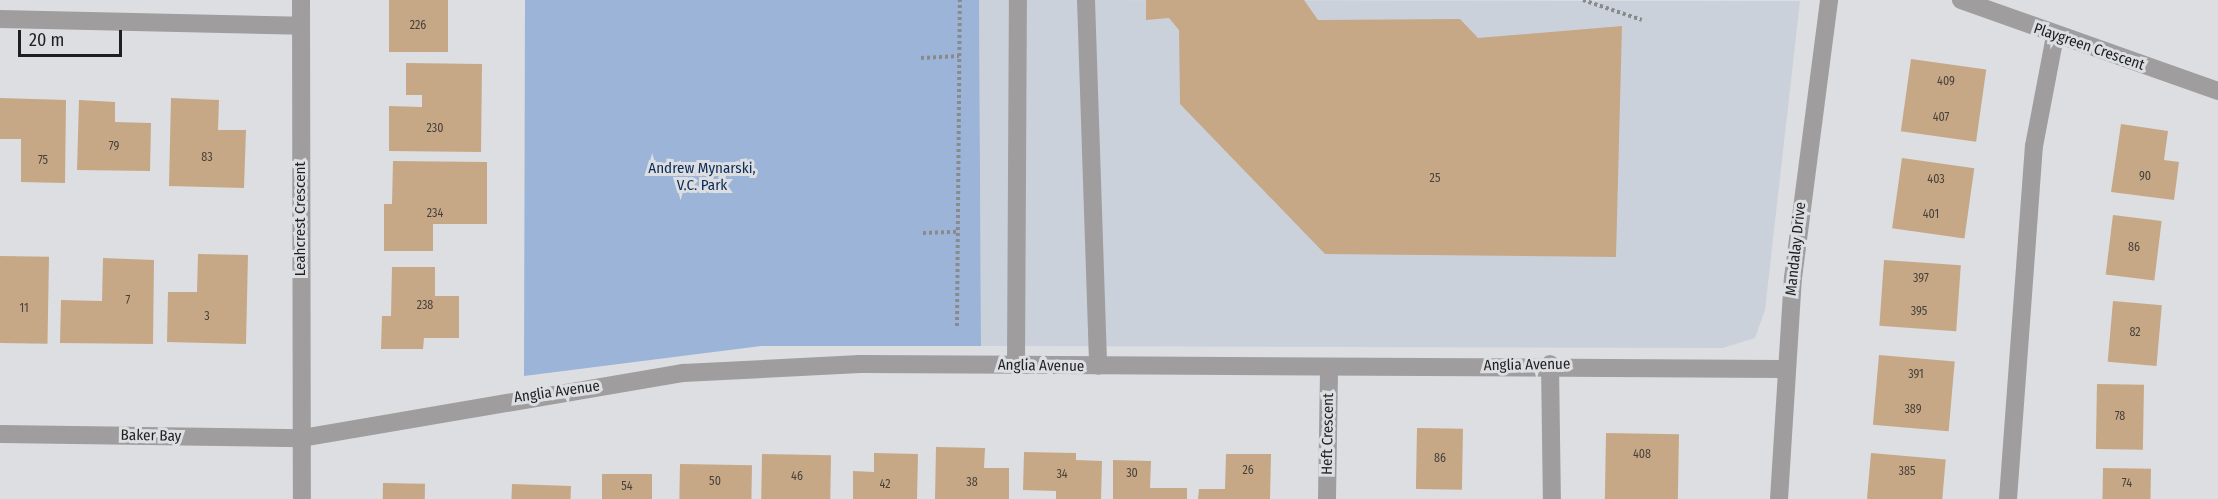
<!DOCTYPE html>
<style>
body{margin:0}
#map{position:relative;width:2218px;height:499px;overflow:hidden;background:#dcdee1;font-family:"Fira Sans Condensed",sans-serif}
div>[style]{position:absolute}
.built>*{inset:0;background:#cbd1da}
.green>*{inset:0;background:#9cb4d7}
.building>*{inset:0;background:#c6a887;transform-origin:0 0}
.path>*{height:4px;margin-top:-2px;transform-origin:0;background:repeating-linear-gradient(90deg,#888a8c 0 3px,transparent 0 6px)}
.service>*{height:18px;margin:-9px;padding:0 9px;transform-origin:9px;border-radius:9px;background:#9f9d9d}
.minor>*{height:18px;margin:-9px;padding:0 9px;transform-origin:9px;border-radius:9px;background:#9f9d9d}
.tertiary>*{height:18px;margin:-9px;padding:0 9px;transform-origin:9px;border-radius:9px;background:#9f9d9d}
span{translate:-50% -50%;white-space:nowrap;text-align:center;line-height:1.15;-webkit-text-stroke:6px #dcdee1;paint-order:stroke}
.number-label{font-size:12px;color:#48413a}
.number-label span{-webkit-text-stroke-width:0}
.street-label{font-size:15px;color:#1e1f20}
.park-label{font-size:15px;color:#0a2b56}
.scale{position:absolute;left:18px;top:30px;width:104px;height:27px;box-sizing:border-box;border:3px solid #1e1f20;border-top:0;padding-left:8px;font-size:18px;line-height:21px;white-space:nowrap;color:#1e1f20;-webkit-text-stroke:4px #dcdee1;paint-order:stroke}
</style>
<div id="map">
<div class="built">
<i style="clip-path:polygon(979px 0,1800px 1px,1765px 310px,1755px 338px,1723px 348px,981px 346px)"></i>
</div>
<div class="green">
<i style="clip-path:polygon(525px 0,979px 0,981px 346px,761px 346px,524px 376px)"></i>
</div>
<div class="building">
<i style="left:389px;top:0;width:59px;height:52px"></i>
<i style="clip-path:polygon(1146px 0,1304px 0,1318px 20px,1460px 19px,1478px 38px,1622px 26px,1616px 257px,1325px 254px,1180px 104px,1179px 30px,1169px 18px,1146px 20px)"></i>
<i style="left:1911px;top:59px;width:76px;height:73px;rotate:8deg"></i>
<i style="clip-path:polygon(406px 63px,482px 64px,481px 152px,389px 151px,389px 106px,422px 107px,422px 95px,406px 95px)"></i>
<i style="clip-path:polygon(0 98px,66px 100px,65px 183px,21px 182px,21px 139px,0 139px)"></i>
<i style="clip-path:polygon(171px 98px,219px 100px,218px 130px,246px 130px,244px 188px,169px 186px)"></i>
<i style="clip-path:polygon(79px 100px,115px 102px,115px 122px,151px 123px,150px 171px,77px 170px)"></i>
<i style="clip-path:polygon(2121px 124px,2168px 131px,2164px 160px,2179px 162px,2174px 200px,2111px 192px)"></i>
<i style="left:1902px;top:158px;width:73px;height:71px;rotate:8deg"></i>
<i style="clip-path:polygon(393px 161px,487px 162px,487px 224px,433px 224px,433px 251px,384px 251px,384px 204px,392px 204px)"></i>
<i style="left:2113px;top:215px;width:49px;height:60px;rotate:7deg"></i>
<i style="clip-path:polygon(198px 254px,248px 255px,246px 344px,167px 342px,168px 292px,197px 292px)"></i>
<i style="left:0;top:256px;width:49px;height:87px;rotate:1deg"></i>
<i style="clip-path:polygon(103px 258px,154px 260px,153px 344px,60px 343px,61px 300px,102px 301px)"></i>
<i style="left:1884px;top:260px;width:77px;height:66px;rotate:4deg"></i>
<i style="clip-path:polygon(392px 267px,435px 267px,435px 296px,459px 296px,459px 338px,424px 338px,423px 349px,381px 349px,382px 316px,391px 316px)"></i>
<i style="left:2113px;top:301px;width:49px;height:61px;rotate:5deg"></i>
<i style="left:1879px;top:355px;width:76px;height:70px;rotate:5deg"></i>
<i style="left:2097px;top:384px;width:47px;height:65px;rotate:1deg"></i>
<i style="left:1417px;top:428px;width:46px;height:61px;rotate:1deg"></i>
<i style="left:1606px;top:433px;width:73px;height:66px;rotate:1deg"></i>
<i style="clip-path:polygon(936px 447px,985px 448px,984px 468px,1009px 468px,1009px 499px,935px 499px)"></i>
<i style="clip-path:polygon(1024px 452px,1076px 453px,1076px 460px,1102px 461px,1101px 499px,1056px 499px,1056px 491px,1023px 490px)"></i>
<i style="clip-path:polygon(874px 453px,918px 454px,917px 499px,853px 499px,853px 471px,874px 472px)"></i>
<i style="left:1871px;top:453px;width:75px;height:46px;rotate:5deg"></i>
<i style="left:762px;top:454px;width:69px;height:45px;rotate:1deg"></i>
<i style="clip-path:polygon(1226px 454px,1271px 454px,1270px 499px,1198px 499px,1199px 489px,1225px 489px)"></i>
<i style="clip-path:polygon(1113px 460px,1151px 461px,1150px 488px,1187px 488px,1187px 499px,1113px 499px)"></i>
<i style="left:680px;top:464px;width:72px;height:35px;rotate:1deg"></i>
<i style="left:2103px;top:468px;width:48px;height:31px;rotate:1deg"></i>
<i style="left:602px;top:474px;width:50px;height:25px"></i>
<i style="left:383px;top:483px;width:42px;height:16px;rotate:1deg"></i>
<i style="left:512px;top:484px;width:59px;height:15px;rotate:2deg"></i>
</div>
<div class="path">
<i style="left:1583px;top:0;width:62px;rotate:18.7deg"></i>
<i style="left:921px;top:58px;width:38px;rotate:-3deg"></i>
<i style="left:923px;top:233px;width:34px;rotate:-2deg"></i>
<i style="left:957px;top:326px;width:326px;rotate:-89.5deg"></i>
</div>
<div class="service">
<i style="left:1086px;top:0;width:366px;rotate:88.1deg"></i>
<i style="left:1550px;top:364px;width:135px;rotate:89.2deg"></i>
<i style="left:1016px;top:365px;width:365px;rotate:-89.7deg"></i>
<i style="left:2008px;top:499px;width:354px;rotate:-85.8deg"></i>
<i style="left:2034px;top:146px;width:112px;rotate:-79.2deg"></i>
</div>
<div class="minor">
<i style="left:301px;top:0;width:499px;rotate:89.9deg"></i>
<i style="left:1961px;top:0;width:273px;rotate:19.5deg"></i>
<i style="left:0;top:19px;width:301px;rotate:1.3deg"></i>
<i style="left:0;top:434px;width:302px;rotate:0.8deg"></i>
<i style="left:302px;top:438px;width:387px;rotate:-9.7deg"></i>
<i style="left:683px;top:373px;width:177px;rotate:-2.9deg"></i>
<i style="left:860px;top:364px;width:926px;rotate:0.31deg"></i>
<i style="left:1327px;top:499px;width:130px;rotate:-89.1deg"></i>
</div>
<div class="tertiary">
<i style="left:1779px;top:499px;width:221px;rotate:-86.4deg"></i>
<i style="left:1793px;top:278px;width:280px;rotate:-82.6deg"></i>
</div>
<div class="number-label">
<span style="left:418px;top:26px">226</span>
<span style="left:1946px;top:82px">409</span>
<span style="left:1941px;top:118px">407</span>
<span style="left:435px;top:129px">230</span>
<span style="left:114px;top:147px">79</span>
<span style="left:207px;top:158px">83</span>
<span style="left:43px;top:161px">75</span>
<span style="left:2145px;top:177px">90</span>
<span style="left:1435px;top:179px">25</span>
<span style="left:1936px;top:180px">403</span>
<span style="left:435px;top:214px">234</span>
<span style="left:1931px;top:215px">401</span>
<span style="left:2134px;top:248px">86</span>
<span style="left:1921px;top:279px">397</span>
<span style="left:128px;top:301px">7</span>
<span style="left:425px;top:306px">238</span>
<span style="left:24px;top:309px">11</span>
<span style="left:1919px;top:312px">395</span>
<span style="left:207px;top:317px">3</span>
<span style="left:2135px;top:333px">82</span>
<span style="left:1916px;top:375px">391</span>
<span style="left:1913px;top:410px">389</span>
<span style="left:2120px;top:417px">78</span>
<span style="left:1642px;top:455px">408</span>
<span style="left:1440px;top:459px">86</span>
<span style="left:1248px;top:471px">26</span>
<span style="left:1907px;top:472px">385</span>
<span style="left:1132px;top:474px">30</span>
<span style="left:1062px;top:475px">34</span>
<span style="left:797px;top:477px">46</span>
<span style="left:715px;top:482px">50</span>
<span style="left:972px;top:483px">38</span>
<span style="left:2127px;top:484px">74</span>
<span style="left:885px;top:485px">42</span>
<span style="left:627px;top:487px">54</span>
</div>
<div class="street-label">
<span style="left:2089px;top:47px;rotate:19deg">Playgreen Crescent</span>
<span style="left:301px;top:219px;rotate:-90deg">Leahcrest Crescent</span>
<span style="left:1796px;top:249px;rotate:-84deg">Mandalay Drive</span>
<span style="left:1527px;top:365px;rotate:-1deg">Anglia Avenue</span>
<span style="left:1041px;top:366px;rotate:1deg">Anglia Avenue</span>
<span style="left:557px;top:392px;rotate:-8deg">Anglia Avenue</span>
<span style="left:1328px;top:434px;rotate:-89deg">Heft Crescent</span>
<span style="left:151px;top:436px;rotate:1deg">Baker Bay</span>
</div>
<div class="park-label">
<span style="left:702px;top:177px">Andrew Mynarski,<br>V.C. Park</span>
</div>
<div class="scale">20 m</div>
</div>
